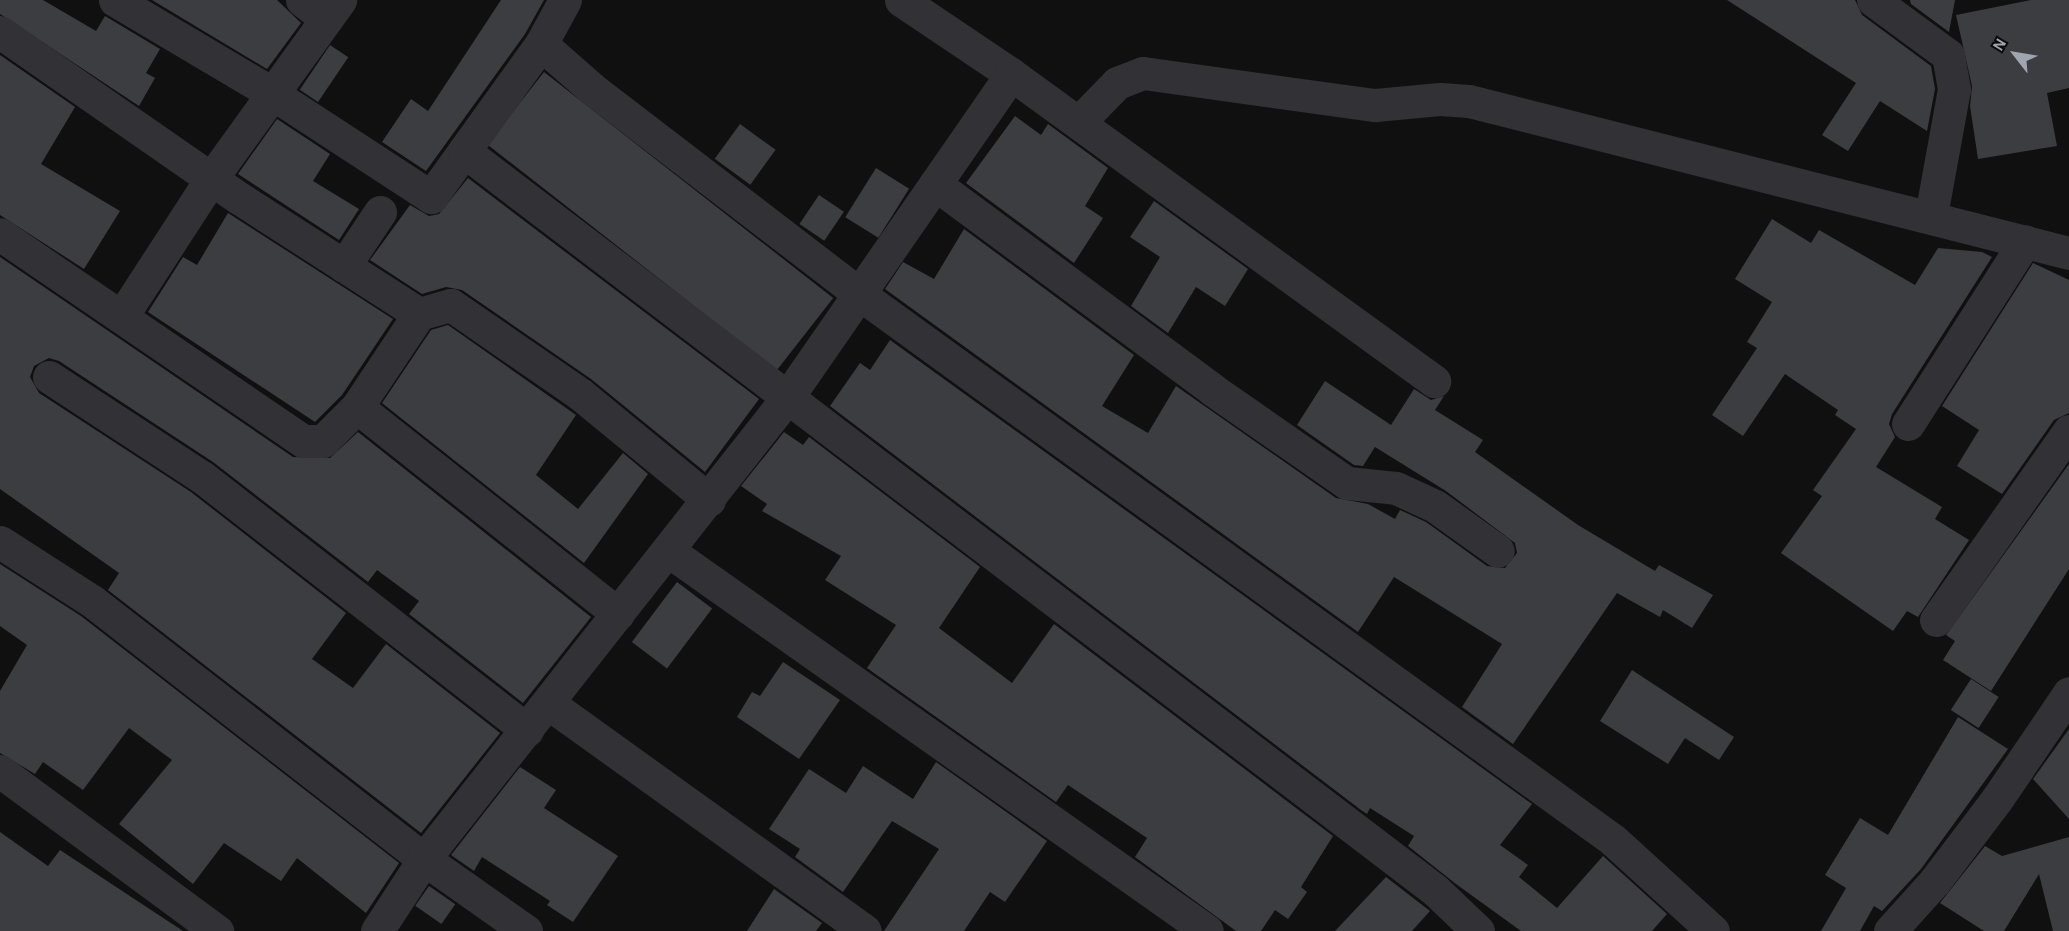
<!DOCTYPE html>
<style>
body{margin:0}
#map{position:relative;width:2069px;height:931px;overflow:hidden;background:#101011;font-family:"Alegreya Sans",sans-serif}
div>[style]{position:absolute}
.building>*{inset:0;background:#3c3d41;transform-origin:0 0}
.minor>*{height:33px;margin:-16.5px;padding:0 16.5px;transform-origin:16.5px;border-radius:16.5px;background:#313136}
span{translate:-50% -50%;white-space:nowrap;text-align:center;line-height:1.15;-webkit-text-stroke:6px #0b0b0c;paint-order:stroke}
.north{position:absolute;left:1985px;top:24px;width:60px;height:60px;-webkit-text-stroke:4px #0b0b0c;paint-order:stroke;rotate:301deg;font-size:16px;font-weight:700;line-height:24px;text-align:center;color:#a1a4b1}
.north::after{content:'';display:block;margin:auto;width:21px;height:27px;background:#a1a4b1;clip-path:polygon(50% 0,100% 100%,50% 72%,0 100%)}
</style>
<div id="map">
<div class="building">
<i style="clip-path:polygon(0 0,43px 0,96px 31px,105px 16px,160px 49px,146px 73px,155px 78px,139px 106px,0 14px)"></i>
<i style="clip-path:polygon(152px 0,277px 0,301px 23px,267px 69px)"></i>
<i style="clip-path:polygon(501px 0,544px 0,525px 34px,426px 171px,382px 142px,411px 99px,428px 111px)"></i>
<i style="clip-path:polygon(1727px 0,1855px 0,1862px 15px,1931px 66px,1935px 89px,1927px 131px,1880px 101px,1848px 151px,1822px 135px,1856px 83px)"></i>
<i style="clip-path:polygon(1910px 0,1955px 0,1949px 32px,1911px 4px)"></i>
<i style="clip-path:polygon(2031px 0,2069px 0,2069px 88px,2047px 93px,2057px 146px,1978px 159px,1970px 106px,1972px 86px,1956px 15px)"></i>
<i style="left:330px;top:45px;width:22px;height:54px;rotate:34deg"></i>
<i style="clip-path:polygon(0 55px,75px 107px,41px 164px,120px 211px,84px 269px,0 215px)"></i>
<i style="left:544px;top:72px;width:367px;height:92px;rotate:38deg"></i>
<i style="clip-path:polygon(1015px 116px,1041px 135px,1048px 124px,1108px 168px,1085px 206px,1103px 218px,1074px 263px,966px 183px)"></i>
<i style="clip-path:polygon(277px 119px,330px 154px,313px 181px,359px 209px,339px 240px,238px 174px)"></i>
<i style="left:740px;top:124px;width:44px;height:43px;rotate:36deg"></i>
<i style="left:876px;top:168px;width:39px;height:58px;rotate:32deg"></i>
<i style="clip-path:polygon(468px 178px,759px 399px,705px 472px,591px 379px,462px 290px,446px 287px,422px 294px,370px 260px,410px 205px,429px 216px,439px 214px)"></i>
<i style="left:819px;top:195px;width:30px;height:35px;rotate:34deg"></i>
<i style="clip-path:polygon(1154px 201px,1248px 269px,1225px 306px,1196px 287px,1168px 333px,1131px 306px,1160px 257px,1130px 237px)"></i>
<i style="clip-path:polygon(228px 213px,393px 319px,342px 395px,315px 422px,148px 312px,183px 257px,197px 265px)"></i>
<i style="clip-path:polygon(1772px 219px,1811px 243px,1819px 230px,1915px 285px,1938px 248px,1982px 252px,1992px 257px,1892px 414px,1889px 424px,1895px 437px,1876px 467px,1942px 507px,1935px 519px,1969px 540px,1918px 617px,1907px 611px,1893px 631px,1781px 553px,1822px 496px,1813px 490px,1856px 429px,1835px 415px,1838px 410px,1785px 374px,1743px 436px,1712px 415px,1757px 348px,1747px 342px,1772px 302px,1735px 279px)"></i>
<i style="clip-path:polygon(964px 229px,1134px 355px,1102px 406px,1148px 433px,1176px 386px,1336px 498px,1368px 504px,1395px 519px,1400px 510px,1426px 522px,1487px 566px,1505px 568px,1517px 553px,1515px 543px,1446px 491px,1375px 447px,1363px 466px,1354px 465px,1297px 425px,1325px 381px,1391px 425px,1414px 389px,1431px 400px,1444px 396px,1435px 410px,1483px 440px,1475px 452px,1578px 525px,1655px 571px,1659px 565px,1713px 595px,1692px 628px,1663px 610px,1660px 617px,1617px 593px,1513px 744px,1462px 707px,1502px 644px,1394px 577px,1358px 632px,885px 289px,903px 262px,934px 279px)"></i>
<i style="clip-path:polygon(0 257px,293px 457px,330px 458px,358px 432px,591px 617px,523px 703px,409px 614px,419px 601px,377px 570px,368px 582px,213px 462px,59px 361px,49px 358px,34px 366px,30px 377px,39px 393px,191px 492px,346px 613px,312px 659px,353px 688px,386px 644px,500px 733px,421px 833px,108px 590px,119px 573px,0 489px)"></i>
<i style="clip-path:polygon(2033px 263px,2069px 280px,2069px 413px,2054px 420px,2002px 494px,1957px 466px,1979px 430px,1942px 406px)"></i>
<i style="clip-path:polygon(448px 325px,576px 415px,536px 475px,578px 509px,623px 453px,648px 474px,584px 563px,382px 403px,431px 330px)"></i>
<i style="clip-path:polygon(890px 340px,1532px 804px,1500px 845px,1528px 865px,1519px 877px,1557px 908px,1603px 856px,1667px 914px,1652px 931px,1521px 931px,1456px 884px,1408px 846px,1414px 836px,1370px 808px,1367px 814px,1361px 810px,830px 406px,860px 363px,870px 370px)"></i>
<i style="clip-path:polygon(784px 432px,803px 445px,809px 437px,980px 567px,939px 628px,1012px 683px,1054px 624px,1333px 836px,1301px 887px,1307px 892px,1288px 919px,1275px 910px,1261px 931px,1236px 931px,1135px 857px,1147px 838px,1068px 785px,1056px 802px,867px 668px,896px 625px,825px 580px,841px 556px,762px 511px,767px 504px,741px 486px)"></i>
<i style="clip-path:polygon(2069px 464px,2069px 569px,1991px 691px,1943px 660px,1955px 641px,1946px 635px)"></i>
<i style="clip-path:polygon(0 564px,81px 616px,399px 863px,366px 913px,297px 858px,281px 881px,224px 843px,193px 884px,119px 824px,172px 760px,129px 728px,83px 790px,43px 762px,35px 774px,0 753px,0 691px,27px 645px,0 626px)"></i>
<i style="left:677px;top:582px;width:44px;height:75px;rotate:37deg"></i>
<i style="clip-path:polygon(783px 662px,840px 700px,799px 759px,737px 717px,752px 692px,760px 696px)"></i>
<i style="clip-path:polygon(1632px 670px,1734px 737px,1719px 760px,1685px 738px,1668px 764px,1600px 721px)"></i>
<i style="left:1971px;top:679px;width:33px;height:37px;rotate:33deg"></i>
<i style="clip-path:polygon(1958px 717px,2008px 749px,1921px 869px,1882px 911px,1874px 906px,1860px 931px,1821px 931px,1846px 888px,1825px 875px,1860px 818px,1888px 835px)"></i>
<i style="clip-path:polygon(2069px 729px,2069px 819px,2033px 779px)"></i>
<i style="clip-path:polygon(936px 762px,1047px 841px,1005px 902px,990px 892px,964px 931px,884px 931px,939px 849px,892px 821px,843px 892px,795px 857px,800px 849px,769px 829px,809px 769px,846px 793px,863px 766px,913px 799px)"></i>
<i style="clip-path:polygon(520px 767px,556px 790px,544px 808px,618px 856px,573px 922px,547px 905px,550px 901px,482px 857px,474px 871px,451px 855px)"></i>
<i style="clip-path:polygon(0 832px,48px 866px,60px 850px,183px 931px,0 931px)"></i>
<i style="clip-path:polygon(2069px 837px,2069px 931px,2053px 931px,2039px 874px,2004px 931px,1984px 931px,1940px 903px,1985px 846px,2002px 856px)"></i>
<i style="clip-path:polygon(1386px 877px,1430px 911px,1412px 931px,1335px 931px)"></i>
<i style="left:429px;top:886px;width:32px;height:24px;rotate:35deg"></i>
<i style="clip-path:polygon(774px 889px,822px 923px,816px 931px,747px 931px)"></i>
</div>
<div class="minor">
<i style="left:115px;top:0;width:184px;rotate:30.7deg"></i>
<i style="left:273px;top:94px;width:189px;rotate:33.1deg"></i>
<i style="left:431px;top:197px;width:57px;rotate:-54.3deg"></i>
<i style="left:302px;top:0;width:31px;rotate:38deg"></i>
<i style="left:901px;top:0;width:133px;rotate:33.9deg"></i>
<i style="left:1873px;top:0;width:93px;rotate:36.3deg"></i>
<i style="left:1948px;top:55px;width:35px;rotate:80deg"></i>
<i style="left:1954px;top:89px;width:129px;rotate:100.3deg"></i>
<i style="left:0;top:32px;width:291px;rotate:34.8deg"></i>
<i style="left:239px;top:198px;width:214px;rotate:32.8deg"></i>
<i style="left:419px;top:314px;width:112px;rotate:123.7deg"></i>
<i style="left:357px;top:407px;width:48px;rotate:135deg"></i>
<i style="left:323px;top:441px;width:20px;rotate:180deg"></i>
<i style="left:303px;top:441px;width:367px;rotate:-145.7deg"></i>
<i style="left:541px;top:44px;width:50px;rotate:-61.4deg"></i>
<i style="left:1079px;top:122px;width:54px;rotate:-45.7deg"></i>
<i style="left:1117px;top:83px;width:28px;rotate:-21deg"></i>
<i style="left:1143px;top:73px;width:234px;rotate:7.9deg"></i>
<i style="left:1375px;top:105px;width:65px;rotate:-5.3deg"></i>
<i style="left:1440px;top:99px;width:29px;rotate:4deg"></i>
<i style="left:1469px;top:101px;width:619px;rotate:14.22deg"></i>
<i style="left:935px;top:184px;width:346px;rotate:36.5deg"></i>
<i style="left:1213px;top:390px;width:163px;rotate:34.8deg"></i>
<i style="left:1347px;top:483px;width:49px;rotate:5.8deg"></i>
<i style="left:1396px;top:488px;width:43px;rotate:24.8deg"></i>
<i style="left:1435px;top:506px;width:77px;rotate:35.5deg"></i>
<i style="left:344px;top:266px;width:65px;rotate:-56.3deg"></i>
<i style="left:419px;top:314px;width:33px;rotate:-16deg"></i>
<i style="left:451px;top:305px;width:157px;rotate:34.6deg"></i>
<i style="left:580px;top:394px;width:167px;rotate:39.4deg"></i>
<i style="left:122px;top:316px;width:163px;rotate:-57deg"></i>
<i style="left:211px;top:179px;width:221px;rotate:-54.2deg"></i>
<i style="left:49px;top:377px;width:183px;rotate:33.2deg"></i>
<i style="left:202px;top:477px;width:412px;rotate:37.9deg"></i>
<i style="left:357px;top:407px;width:333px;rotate:38.4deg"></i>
<i style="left:1908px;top:424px;width:217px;rotate:-57.4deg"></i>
<i style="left:0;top:542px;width:109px;rotate:32.7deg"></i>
<i style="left:92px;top:601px;width:420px;rotate:37.9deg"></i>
<i style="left:424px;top:859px;width:125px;rotate:35.2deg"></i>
<i style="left:670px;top:552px;width:657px;rotate:35.21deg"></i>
<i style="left:1936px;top:620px;width:231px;rotate:-54.9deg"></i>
<i style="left:548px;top:703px;width:390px;rotate:35.7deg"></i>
<i style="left:0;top:771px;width:270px;rotate:36.4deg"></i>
<i style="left:377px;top:931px;width:86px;rotate:-56.9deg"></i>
<i style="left:424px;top:859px;width:587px;rotate:-51.78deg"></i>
<i style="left:787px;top:398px;width:394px;rotate:-55.3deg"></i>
<i style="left:1011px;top:74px;width:523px;rotate:35.97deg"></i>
<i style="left:1478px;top:931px;width:59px;rotate:-136.4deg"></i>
<i style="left:1435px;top:890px;width:1220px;rotate:-142.73deg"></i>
<i style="left:464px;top:151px;width:132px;rotate:-54.3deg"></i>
<i style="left:541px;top:44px;width:67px;rotate:41.3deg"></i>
<i style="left:591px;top:88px;width:337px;rotate:37.5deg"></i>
<i style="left:858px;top:293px;width:932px;rotate:35.92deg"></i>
<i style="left:1613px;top:840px;width:135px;rotate:42.3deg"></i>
<i style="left:1890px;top:931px;width:67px;rotate:-48deg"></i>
<i style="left:1935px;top:881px;width:103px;rotate:-52.9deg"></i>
<i style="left:1997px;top:799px;width:128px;rotate:-55.8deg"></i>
</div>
<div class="north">N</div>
</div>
